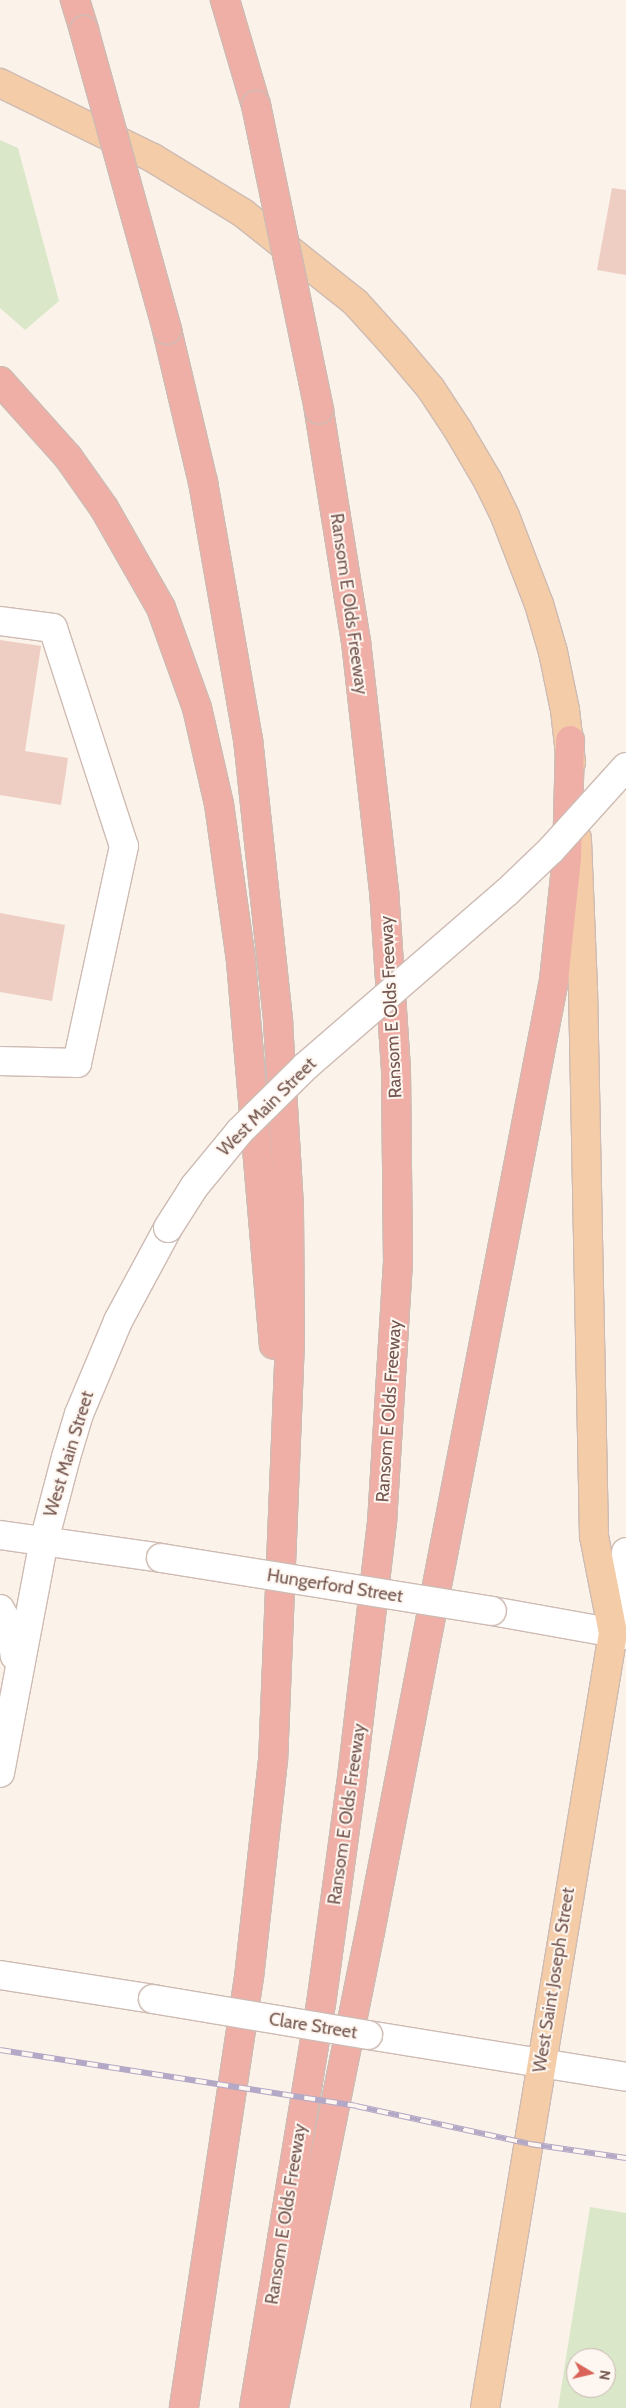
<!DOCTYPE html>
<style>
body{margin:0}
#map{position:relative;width:626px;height:2408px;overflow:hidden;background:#fbf2ea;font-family:Cabin,sans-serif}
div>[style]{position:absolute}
.green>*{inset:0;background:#dae8c9}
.building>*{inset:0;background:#eecec3}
.roads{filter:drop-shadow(1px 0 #cebbb3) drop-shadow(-1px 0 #cebbb3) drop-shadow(0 1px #cebbb3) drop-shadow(0 -1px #cebbb3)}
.minor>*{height:28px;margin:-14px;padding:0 14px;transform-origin:14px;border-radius:14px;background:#fff}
.major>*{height:28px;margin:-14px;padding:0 14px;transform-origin:14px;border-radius:14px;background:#f4cda8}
.highway>*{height:28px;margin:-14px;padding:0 14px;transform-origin:14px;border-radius:14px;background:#f0afa6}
.rail>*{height:5.5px;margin-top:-2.75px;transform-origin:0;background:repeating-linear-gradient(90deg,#fef6f0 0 11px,#b3a8c5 0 22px);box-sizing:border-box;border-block:1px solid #b3a8c5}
.bridges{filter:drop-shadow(1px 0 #cebbb3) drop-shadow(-1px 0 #cebbb3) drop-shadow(0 1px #cebbb3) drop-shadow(0 -1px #cebbb3)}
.minor-bridge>*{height:28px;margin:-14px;padding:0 14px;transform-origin:14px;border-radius:14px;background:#fff}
.highway-bridge>*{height:28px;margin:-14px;padding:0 14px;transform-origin:14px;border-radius:14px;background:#f0afa6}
span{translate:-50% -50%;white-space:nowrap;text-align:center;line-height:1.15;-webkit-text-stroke:4px #fef6f0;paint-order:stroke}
.street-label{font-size:18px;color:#74574f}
.north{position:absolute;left:566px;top:2348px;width:50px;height:50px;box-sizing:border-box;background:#fef6f0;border:1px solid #c7b6b0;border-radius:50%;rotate:99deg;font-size:14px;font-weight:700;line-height:20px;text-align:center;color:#74574f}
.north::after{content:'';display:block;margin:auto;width:18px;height:22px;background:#da6459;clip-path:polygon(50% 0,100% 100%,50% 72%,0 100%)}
</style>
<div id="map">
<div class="green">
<i style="clip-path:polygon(0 140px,18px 148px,59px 301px,25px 330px,0 308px)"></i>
<i style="clip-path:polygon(evenodd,590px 2207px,626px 2213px,626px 2408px,558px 2408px,590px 2207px,576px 2358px,606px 2358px,606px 2388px,576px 2388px,576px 2358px)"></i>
</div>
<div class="building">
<i style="clip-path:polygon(612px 188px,626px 190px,626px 275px,597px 270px)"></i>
<i style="clip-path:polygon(0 640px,41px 646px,25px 751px,68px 758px,61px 805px,0 795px)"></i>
<i style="clip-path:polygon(0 913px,65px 925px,52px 1001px,0 992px)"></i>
</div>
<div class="roads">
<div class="minor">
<i style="left:0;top:621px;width:53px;rotate:7.5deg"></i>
<i style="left:53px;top:628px;width:229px;rotate:72deg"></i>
<i style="left:124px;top:846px;width:222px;rotate:102.2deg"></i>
<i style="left:77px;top:1063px;width:77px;rotate:-178.5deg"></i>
<i style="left:0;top:1535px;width:163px;rotate:8.1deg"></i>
<i style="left:0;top:1609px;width:23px;rotate:61deg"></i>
<i style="left:11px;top:1629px;width:27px;rotate:82deg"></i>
<i style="left:492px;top:1611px;width:136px;rotate:10.2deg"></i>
<i style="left:613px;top:1629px;width:78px;rotate:-80.4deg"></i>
<i style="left:0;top:1773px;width:236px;rotate:-79.3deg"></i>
<i style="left:44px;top:1541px;width:87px;rotate:-75.3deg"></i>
<i style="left:66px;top:1457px;width:45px;rotate:-73.2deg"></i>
<i style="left:79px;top:1414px;width:101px;rotate:-67.2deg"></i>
<i style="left:118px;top:1321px;width:106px;rotate:-61.7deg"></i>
<i style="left:0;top:1975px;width:155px;rotate:8.9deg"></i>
<i style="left:368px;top:2035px;width:261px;rotate:9.2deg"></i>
</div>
<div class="major">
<i style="left:0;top:83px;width:170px;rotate:26.1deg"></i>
<i style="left:153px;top:158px;width:105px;rotate:31.4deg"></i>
<i style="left:243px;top:213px;width:144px;rotate:38.5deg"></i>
<i style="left:356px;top:303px;width:57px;rotate:47.9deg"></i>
<i style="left:394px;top:345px;width:57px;rotate:49.9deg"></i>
<i style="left:431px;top:389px;width:49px;rotate:56.6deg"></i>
<i style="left:458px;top:430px;width:59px;rotate:59.5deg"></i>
<i style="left:488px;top:481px;width:39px;rotate:64deg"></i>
<i style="left:505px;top:516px;width:94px;rotate:68.9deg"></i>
<i style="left:539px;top:604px;width:50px;rotate:73.7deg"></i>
<i style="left:553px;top:652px;width:59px;rotate:78.3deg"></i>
<i style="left:565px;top:710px;width:53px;rotate:83.5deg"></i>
<i style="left:485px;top:2408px;width:785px;rotate:-80.62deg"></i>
<i style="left:613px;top:1633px;width:99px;rotate:-101.1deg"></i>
<i style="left:594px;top:1536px;width:546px;rotate:-91.15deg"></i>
<i style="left:583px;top:990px;width:152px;rotate:-92.3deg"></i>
</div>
<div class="highway">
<i style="left:75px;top:0;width:31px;rotate:73deg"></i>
<i style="left:225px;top:0;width:109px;rotate:73.6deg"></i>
<i style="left:167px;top:330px;width:156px;rotate:76.7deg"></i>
<i style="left:203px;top:482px;width:261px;rotate:80.1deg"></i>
<i style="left:248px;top:739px;width:285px;rotate:83.9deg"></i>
<i style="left:278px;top:1022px;width:187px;rotate:86.6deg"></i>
<i style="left:289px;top:1209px;width:131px;rotate:89.6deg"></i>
<i style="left:290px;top:1340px;width:420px;rotate:92.3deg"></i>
<i style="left:273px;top:1760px;width:218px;rotate:96.3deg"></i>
<i style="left:249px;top:1977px;width:436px;rotate:98.6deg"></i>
<i style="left:0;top:381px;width:102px;rotate:48.2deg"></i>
<i style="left:68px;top:457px;width:62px;rotate:54.8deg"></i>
<i style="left:104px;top:508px;width:115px;rotate:60.3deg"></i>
<i style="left:161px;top:608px;width:106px;rotate:70.2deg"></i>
<i style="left:197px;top:708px;width:98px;rotate:77.1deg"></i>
<i style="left:219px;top:804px;width:159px;rotate:82deg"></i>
<i style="left:241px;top:961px;width:385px;rotate:85.1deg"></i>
<i style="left:254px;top:2408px;width:410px;rotate:-80.6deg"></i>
<i style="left:321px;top:2004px;width:220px;rotate:-82.2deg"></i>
<i style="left:351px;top:1786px;width:265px;rotate:-83.3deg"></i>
<i style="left:382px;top:1523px;width:261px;rotate:-86.5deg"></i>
<i style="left:398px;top:1262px;width:192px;rotate:-90.6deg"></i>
<i style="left:396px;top:1070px;width:179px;rotate:-93.8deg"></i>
<i style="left:384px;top:891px;width:251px;rotate:-96.4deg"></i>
<i style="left:356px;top:642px;width:235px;rotate:-99.1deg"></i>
<i style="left:274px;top:2408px;width:486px;rotate:-78.6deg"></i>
<i style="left:370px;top:1932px;width:970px;rotate:-79.06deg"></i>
<i style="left:554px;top:980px;width:123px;rotate:-83.9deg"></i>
<i style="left:567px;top:858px;width:118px;rotate:-88.5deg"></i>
</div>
</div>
<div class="rail">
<i style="left:0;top:2050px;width:360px;rotate:8.9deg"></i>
<i style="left:356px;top:2106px;width:178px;rotate:12.3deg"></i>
<i style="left:530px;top:2144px;width:97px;rotate:8.3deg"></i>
</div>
<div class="bridges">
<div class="minor-bridge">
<i style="left:168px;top:1228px;width:49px;rotate:-57.6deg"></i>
<i style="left:194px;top:1187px;width:72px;rotate:-50.6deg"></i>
<i style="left:240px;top:1131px;width:93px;rotate:-44.6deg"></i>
<i style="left:306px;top:1066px;width:264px;rotate:-40.9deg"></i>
<i style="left:506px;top:893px;width:62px;rotate:-43.7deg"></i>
<i style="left:551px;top:850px;width:112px;rotate:-47.9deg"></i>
<i style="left:161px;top:1558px;width:335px;rotate:9.1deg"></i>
<i style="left:153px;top:1999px;width:218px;rotate:9.5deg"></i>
</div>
<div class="highway-bridge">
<i style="left:84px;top:30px;width:311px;rotate:74.5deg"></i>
<i style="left:256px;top:105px;width:311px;rotate:78.3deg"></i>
</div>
</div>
<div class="street-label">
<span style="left:349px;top:604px;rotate:82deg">Ransom E Olds Freeway</span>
<span style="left:391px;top:1007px;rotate:-93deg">Ransom E Olds Freeway</span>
<span style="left:267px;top:1107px;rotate:-45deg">West Main Street</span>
<span style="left:389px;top:1411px;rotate:-86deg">Ransom E Olds Freeway</span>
<span style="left:69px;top:1454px;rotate:-73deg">West Main Street</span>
<span style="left:335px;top:1586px;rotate:9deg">Hungerford Street</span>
<span style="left:347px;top:1814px;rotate:-82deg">Ransom E Olds Freeway</span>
<span style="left:554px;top:1980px;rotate:-81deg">West Saint Joseph Street</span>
<span style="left:313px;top:2026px;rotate:9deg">Clare Street</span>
<span style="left:286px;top:2214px;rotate:-81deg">Ransom E Olds Freeway</span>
</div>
<div class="north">N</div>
</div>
